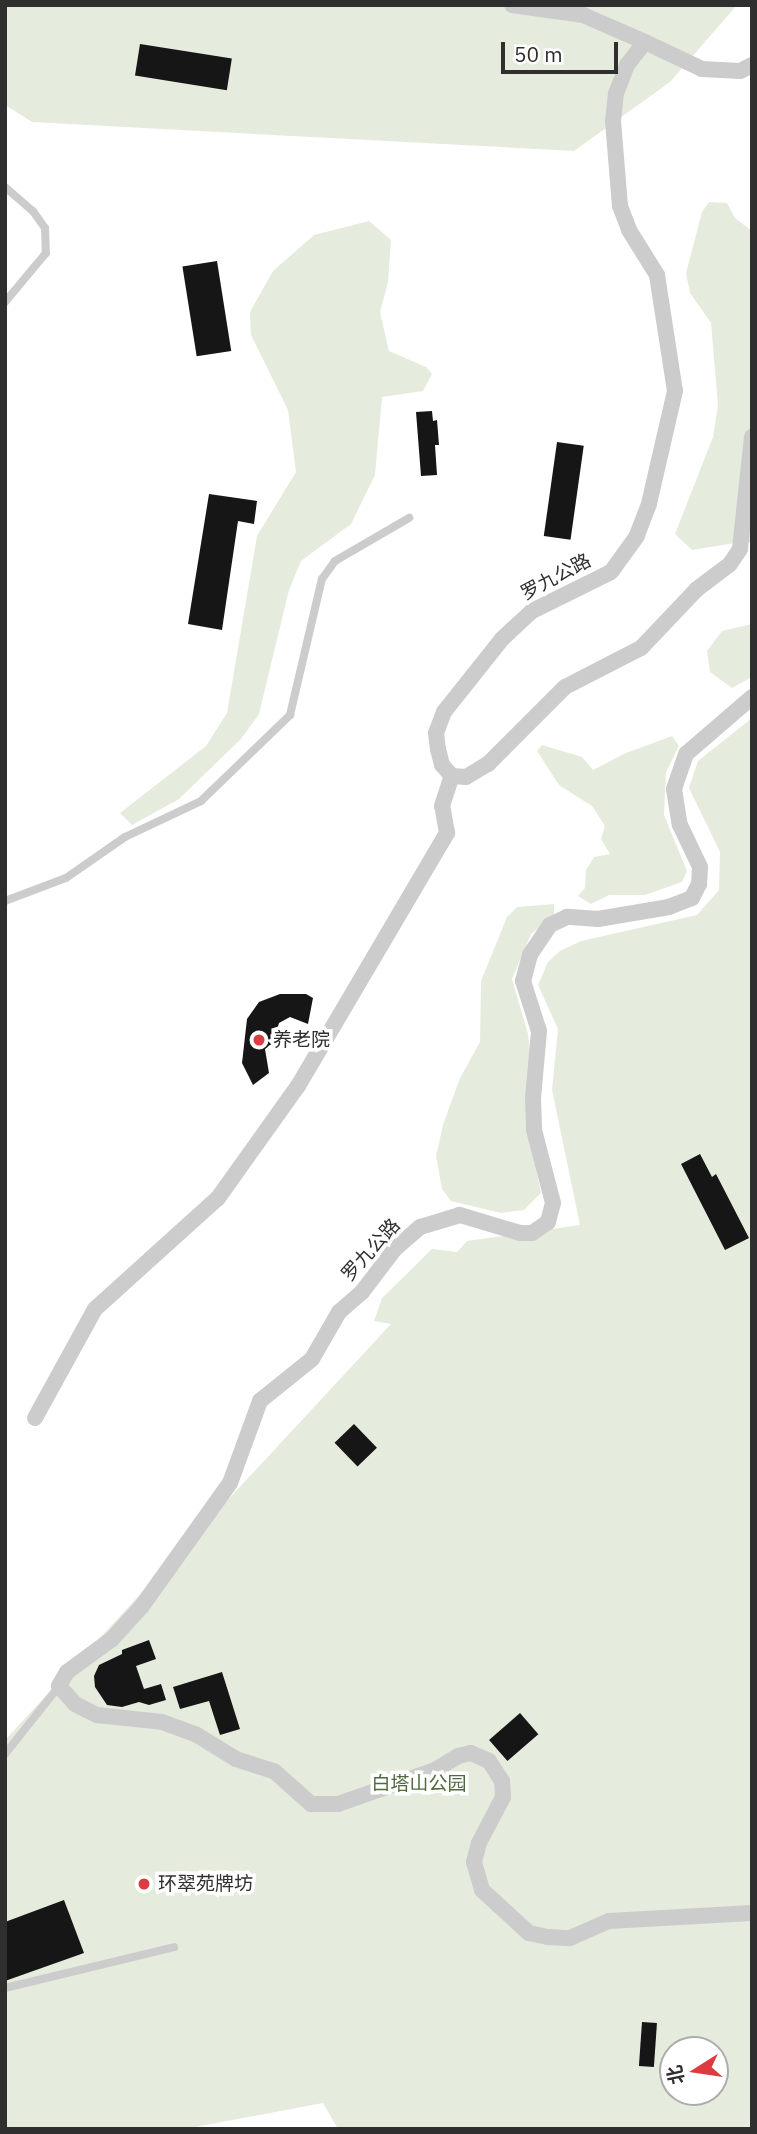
<!DOCTYPE html>
<meta charset="utf-8">
<style>
body{margin:0}
#map{position:relative;width:757px;height:2134px;overflow:hidden;background:#fff;font-family:"IBM Plex Sans","Noto Sans SC",sans-serif}
div>[style]{position:absolute}
.green>*{inset:0;background:#e5ecde}
.building>*{inset:0;background:#161616;transform-origin:0 0}
.service>*{height:8px;margin:-4px;padding:0 4px;transform-origin:4px;border-radius:4px;background:#ccc}
.minor>*{height:16px;margin:-8px;padding:0 8px;transform-origin:8px;border-radius:8px;background:#ccc}
.dots>*{width:19px;height:19px;translate:-50% -50%;box-sizing:border-box;border:4px solid #fff;border-radius:50%}
span{translate:-50% -50%;white-space:nowrap;text-align:center;line-height:1.15;-webkit-text-stroke:7px #fff;paint-order:stroke}
.street-label{font-size:19px;color:#2f2f2f}
.poi-label{font-size:19px;color:#2f2f2f}
.left{translate:0 -50%;text-align:left}
.park-label{font-size:19px;color:#51693e}
.frame{position:absolute;inset:0;border:7px solid #2f2f2f;pointer-events:none}
.north{position:absolute;left:659px;top:2036px;width:70px;height:70px;box-sizing:border-box;background:#fff;border:2px solid #acacac;border-radius:50%;rotate:258deg;font-size:19px;font-weight:700;line-height:28px;text-align:center;color:#2f2f2f}
.north::after{content:'';display:block;margin:auto;width:24px;height:32px;background:#dd3b40;clip-path:polygon(50% 0,100% 100%,50% 72%,0 100%)}
.scale{position:absolute;left:501px;top:42px;width:117px;height:32px;box-sizing:border-box;border:4px solid #2f2f2f;border-top:0;padding-left:9px;font-size:21px;line-height:24px;white-space:nowrap;color:#2f2f2f;-webkit-text-stroke:5px #fff;paint-order:stroke}
</style>
<div id="map">
<div class="green">
<i style="clip-path:polygon(5px 5px,737px 5px,670px 82px,574px 151px,32px 122px,5px 105px)"></i>
<i style="clip-path:polygon(709px 202px,727px 203px,735px 218px,752px 231px,752px 543px,741px 542px,692px 550px,675px 534px,713px 437px,718px 406px,711px 323px,690px 293px,686px 273px,702px 212px)"></i>
<i style="clip-path:polygon(369px 221px,391px 240px,388px 282px,380px 312px,389px 351px,426px 367px,432px 374px,423px 391px,382px 397px,375px 475px,351px 524px,301px 561px,289px 590px,259px 714px,241px 739px,179px 799px,132px 825px,120px 813px,206px 746px,227px 713px,257px 536px,296px 472px,288px 410px,251px 335px,250px 312px,273px 271px,314px 235px)"></i>
<i style="clip-path:polygon(752px 624px,752px 677px,732px 688px,710px 672px,707px 651px,722px 631px)"></i>
<i style="clip-path:polygon(evenodd,752px 718px,752px 2129px,338px 2129px,323px 2103px,185px 2129px,5px 2129px,5px 1740px,391px 1324px,374px 1321px,382px 1298px,432px 1249px,457px 1252px,467px 1241px,580px 1225px,552px 1090px,558px 1029px,538px 985px,548px 962px,560px 951px,581px 941px,697px 915px,719px 890px,720px 852px,689px 788px,698px 761px,752px 718px,673px 2050px,715px 2050px,715px 2092px,673px 2092px,673px 2050px)"></i>
<i style="clip-path:polygon(672px 736px,679px 746px,666px 772px,664px 815px,687px 871px,682px 882px,645px 895px,609px 895px,591px 904px,578px 896px,585px 888px,586px 870px,594px 857px,610px 854px,601px 839px,605px 826px,592px 806px,559px 785px,537px 751px,542px 745px,582px 757px,593px 770px,626px 753px)"></i>
<i style="clip-path:polygon(554px 904px,554px 915px,531px 934px,512px 979px,528px 1034px,531px 1061px,526px 1121px,541px 1193px,524px 1210px,501px 1213px,451px 1201px,442px 1189px,436px 1156px,443px 1125px,460px 1078px,480px 1042px,481px 981px,507px 917px,517px 907px)"></i>
</div>
<div class="building">
<i style="left:140px;top:44px;width:93px;height:32px;rotate:9deg"></i>
<i style="left:217px;top:261px;width:91px;height:35px;rotate:81deg"></i>
<i style="clip-path:polygon(432px 411px,433px 421px,437px 420px,439px 445px,435px 445px,437px 475px,421px 476px,416px 412px)"></i>
<i style="left:557px;top:442px;width:27px;height:95px;rotate:8deg"></i>
<i style="clip-path:polygon(209px 494px,257px 501px,254px 524px,238px 521px,222px 630px,188px 624px)"></i>
<i style="clip-path:polygon(280px 994px,306px 994px,313px 998px,308px 1024px,290px 1017px,279px 1023px,273px 1043px,265px 1049px,269px 1073px,253px 1085px,242px 1063px,247px 1019px,259px 1002px)"></i>
<i style="clip-path:polygon(700px 1154px,712px 1177px,716px 1174px,749px 1238px,725px 1250px,681px 1164px)"></i>
<i style="left:354px;top:1424px;width:33px;height:27px;rotate:46deg"></i>
<i style="clip-path:polygon(149px 1640px,156px 1659px,136px 1666px,144px 1689px,161px 1684px,166px 1700px,149px 1705px,139px 1702px,122px 1707px,107px 1705px,95px 1687px,94px 1676px,99px 1665px,122px 1654px,122px 1650px)"></i>
<i style="clip-path:polygon(222px 1672px,240px 1729px,220px 1735px,209px 1701px,180px 1709px,173px 1687px)"></i>
<i style="left:520px;top:1713px;width:28px;height:41px;rotate:49deg"></i>
<i style="clip-path:polygon(64px 1900px,84px 1953px,5px 1981px,5px 1922px)"></i>
<i style="left:642px;top:2022px;width:15px;height:44px;rotate:4deg"></i>
</div>
<div class="service">
<i style="left:5px;top:187px;width:37px;rotate:41deg"></i>
<i style="left:33px;top:211px;width:21px;rotate:55deg"></i>
<i style="left:45px;top:228px;width:25px;rotate:88deg"></i>
<i style="left:46px;top:253px;width:64px;rotate:129.9deg"></i>
<i style="left:5px;top:901px;width:65px;rotate:-20.7deg"></i>
<i style="left:66px;top:878px;width:72px;rotate:-34.8deg"></i>
<i style="left:125px;top:837px;width:84px;rotate:-25.3deg"></i>
<i style="left:201px;top:801px;width:124px;rotate:-44deg"></i>
<i style="left:290px;top:715px;width:140px;rotate:-76.8deg"></i>
<i style="left:322px;top:579px;width:22px;rotate:-54deg"></i>
<i style="left:335px;top:561px;width:86px;rotate:-30.2deg"></i>
<i style="left:5px;top:1754px;width:87px;rotate:-51.5deg"></i>
<i style="left:5px;top:1988px;width:174px;rotate:-13.6deg"></i>
</div>
<div class="minor">
<i style="left:512px;top:5px;width:72px;rotate:8deg"></i>
<i style="left:583px;top:15px;width:68px;rotate:23.5deg"></i>
<i style="left:752px;top:65px;width:13px;rotate:153deg"></i>
<i style="left:740px;top:71px;width:38px;rotate:-177deg"></i>
<i style="left:702px;top:69px;width:63px;rotate:-154.7deg"></i>
<i style="left:645px;top:42px;width:29px;rotate:128deg"></i>
<i style="left:627px;top:65px;width:30px;rotate:111deg"></i>
<i style="left:616px;top:93px;width:28px;rotate:96deg"></i>
<i style="left:613px;top:121px;width:85px;rotate:85.3deg"></i>
<i style="left:620px;top:206px;width:26px;rotate:69deg"></i>
<i style="left:629px;top:230px;width:53px;rotate:58.1deg"></i>
<i style="left:657px;top:275px;width:117px;rotate:81.2deg"></i>
<i style="left:675px;top:391px;width:116px;rotate:103deg"></i>
<i style="left:649px;top:504px;width:34px;rotate:111deg"></i>
<i style="left:637px;top:536px;width:44px;rotate:125.8deg"></i>
<i style="left:611px;top:572px;width:88px;rotate:153.7deg"></i>
<i style="left:532px;top:611px;width:41px;rotate:137deg"></i>
<i style="left:502px;top:639px;width:93px;rotate:128.5deg"></i>
<i style="left:444px;top:712px;width:22px;rotate:111deg"></i>
<i style="left:436px;top:733px;width:16px;rotate:83deg"></i>
<i style="left:438px;top:749px;width:16px;rotate:76deg"></i>
<i style="left:442px;top:765px;width:15px;rotate:48deg"></i>
<i style="left:452px;top:776px;width:14px;rotate:4deg"></i>
<i style="left:466px;top:777px;width:26px;rotate:-31deg"></i>
<i style="left:488px;top:764px;width:109px;rotate:-45deg"></i>
<i style="left:565px;top:687px;width:85px;rotate:-27.2deg"></i>
<i style="left:641px;top:648px;width:81px;rotate:-46.5deg"></i>
<i style="left:697px;top:589px;width:41px;rotate:-37.1deg"></i>
<i style="left:730px;top:564px;width:18px;rotate:-56deg"></i>
<i style="left:740px;top:549px;width:113px;rotate:-83.9deg"></i>
<i style="left:752px;top:697px;width:87px;rotate:139.2deg"></i>
<i style="left:686px;top:754px;width:37px;rotate:109deg"></i>
<i style="left:674px;top:789px;width:36px;rotate:81deg"></i>
<i style="left:680px;top:825px;width:47px;rotate:64.5deg"></i>
<i style="left:700px;top:867px;width:17px;rotate:93deg"></i>
<i style="left:699px;top:884px;width:16px;rotate:117deg"></i>
<i style="left:692px;top:898px;width:25px;rotate:159deg"></i>
<i style="left:669px;top:907px;width:72px;rotate:170.4deg"></i>
<i style="left:598px;top:919px;width:31px;rotate:-176deg"></i>
<i style="left:567px;top:917px;width:19px;rotate:155deg"></i>
<i style="left:550px;top:925px;width:36px;rotate:124deg"></i>
<i style="left:530px;top:955px;width:27px;rotate:105deg"></i>
<i style="left:523px;top:981px;width:52px;rotate:72.3deg"></i>
<i style="left:539px;top:1031px;width:67px;rotate:95.1deg"></i>
<i style="left:533px;top:1098px;width:32px;rotate:88deg"></i>
<i style="left:534px;top:1130px;width:75px;rotate:75.4deg"></i>
<i style="left:553px;top:1203px;width:20px;rotate:105deg"></i>
<i style="left:548px;top:1222px;width:19px;rotate:145deg"></i>
<i style="left:532px;top:1233px;width:12px;rotate:180deg"></i>
<i style="left:520px;top:1233px;width:63px;rotate:-163.3deg"></i>
<i style="left:460px;top:1215px;width:42px;rotate:163.3deg"></i>
<i style="left:420px;top:1227px;width:35px;rotate:139deg"></i>
<i style="left:394px;top:1250px;width:53px;rotate:127.3deg"></i>
<i style="left:362px;top:1292px;width:30px;rotate:139deg"></i>
<i style="left:339px;top:1312px;width:54px;rotate:119.9deg"></i>
<i style="left:312px;top:1359px;width:67px;rotate:141.1deg"></i>
<i style="left:260px;top:1401px;width:87px;rotate:110.1deg"></i>
<i style="left:230px;top:1483px;width:151px;rotate:125.6deg"></i>
<i style="left:142px;top:1606px;width:45px;rotate:132.3deg"></i>
<i style="left:112px;top:1639px;width:56px;rotate:143.7deg"></i>
<i style="left:67px;top:1672px;width:16px;rotate:120deg"></i>
<i style="left:59px;top:1686px;width:24px;rotate:48deg"></i>
<i style="left:75px;top:1704px;width:25px;rotate:27deg"></i>
<i style="left:97px;top:1715px;width:65px;rotate:6.1deg"></i>
<i style="left:162px;top:1722px;width:37px;rotate:20deg"></i>
<i style="left:197px;top:1735px;width:46px;rotate:31.6deg"></i>
<i style="left:236px;top:1759px;width:40px;rotate:18deg"></i>
<i style="left:274px;top:1771px;width:50px;rotate:41.7deg"></i>
<i style="left:311px;top:1804px;width:27px"></i>
<i style="left:338px;top:1804px;width:103px;rotate:-19.3deg"></i>
<i style="left:435px;top:1770px;width:27px;rotate:-31deg"></i>
<i style="left:458px;top:1756px;width:13px;rotate:-13deg"></i>
<i style="left:471px;top:1753px;width:20px;rotate:24deg"></i>
<i style="left:489px;top:1761px;width:24px;rotate:57deg"></i>
<i style="left:502px;top:1781px;width:16px;rotate:86deg"></i>
<i style="left:503px;top:1797px;width:52px;rotate:117.6deg"></i>
<i style="left:479px;top:1843px;width:20px;rotate:105deg"></i>
<i style="left:474px;top:1862px;width:29px;rotate:74deg"></i>
<i style="left:482px;top:1890px;width:64px;rotate:42.5deg"></i>
<i style="left:529px;top:1933px;width:19px;rotate:12deg"></i>
<i style="left:548px;top:1937px;width:22px;rotate:3deg"></i>
<i style="left:570px;top:1938px;width:43px;rotate:-23.6deg"></i>
<i style="left:609px;top:1921px;width:143px;rotate:-3.2deg"></i>
<i style="left:35px;top:1418px;width:124px;rotate:-61.2deg"></i>
<i style="left:95px;top:1309px;width:166px;rotate:-42.1deg"></i>
<i style="left:218px;top:1198px;width:138px;rotate:-54.5deg"></i>
<i style="left:298px;top:1086px;width:294px;rotate:-59.5deg"></i>
<i style="left:447px;top:833px;width:27px;rotate:-100deg"></i>
<i style="left:442px;top:806px;width:32px;rotate:-72deg"></i>
</div>
<div class="dots">
<i style="left:259px;top:1040px;background:#dd3b40"></i>
<i style="left:144px;top:1884px;background:#dd3b40"></i>
</div>
<div class="street-label">
<span style="left:556px;top:577px;rotate:-28deg">罗九公路</span>
<span style="left:371px;top:1250px;rotate:-48deg">罗九公路</span>
</div>
<div class="poi-label">
<span class="left" style="left:273px;top:1040px">养老院</span>
<span class="left" style="left:158px;top:1884px">环翠苑牌坊</span>
</div>
<div class="park-label">
<span style="left:419px;top:1784px">白塔山公园</span>
</div>
<div class="frame"></div>
<div class="north">北</div>
<div class="scale">50 m</div>
</div>
